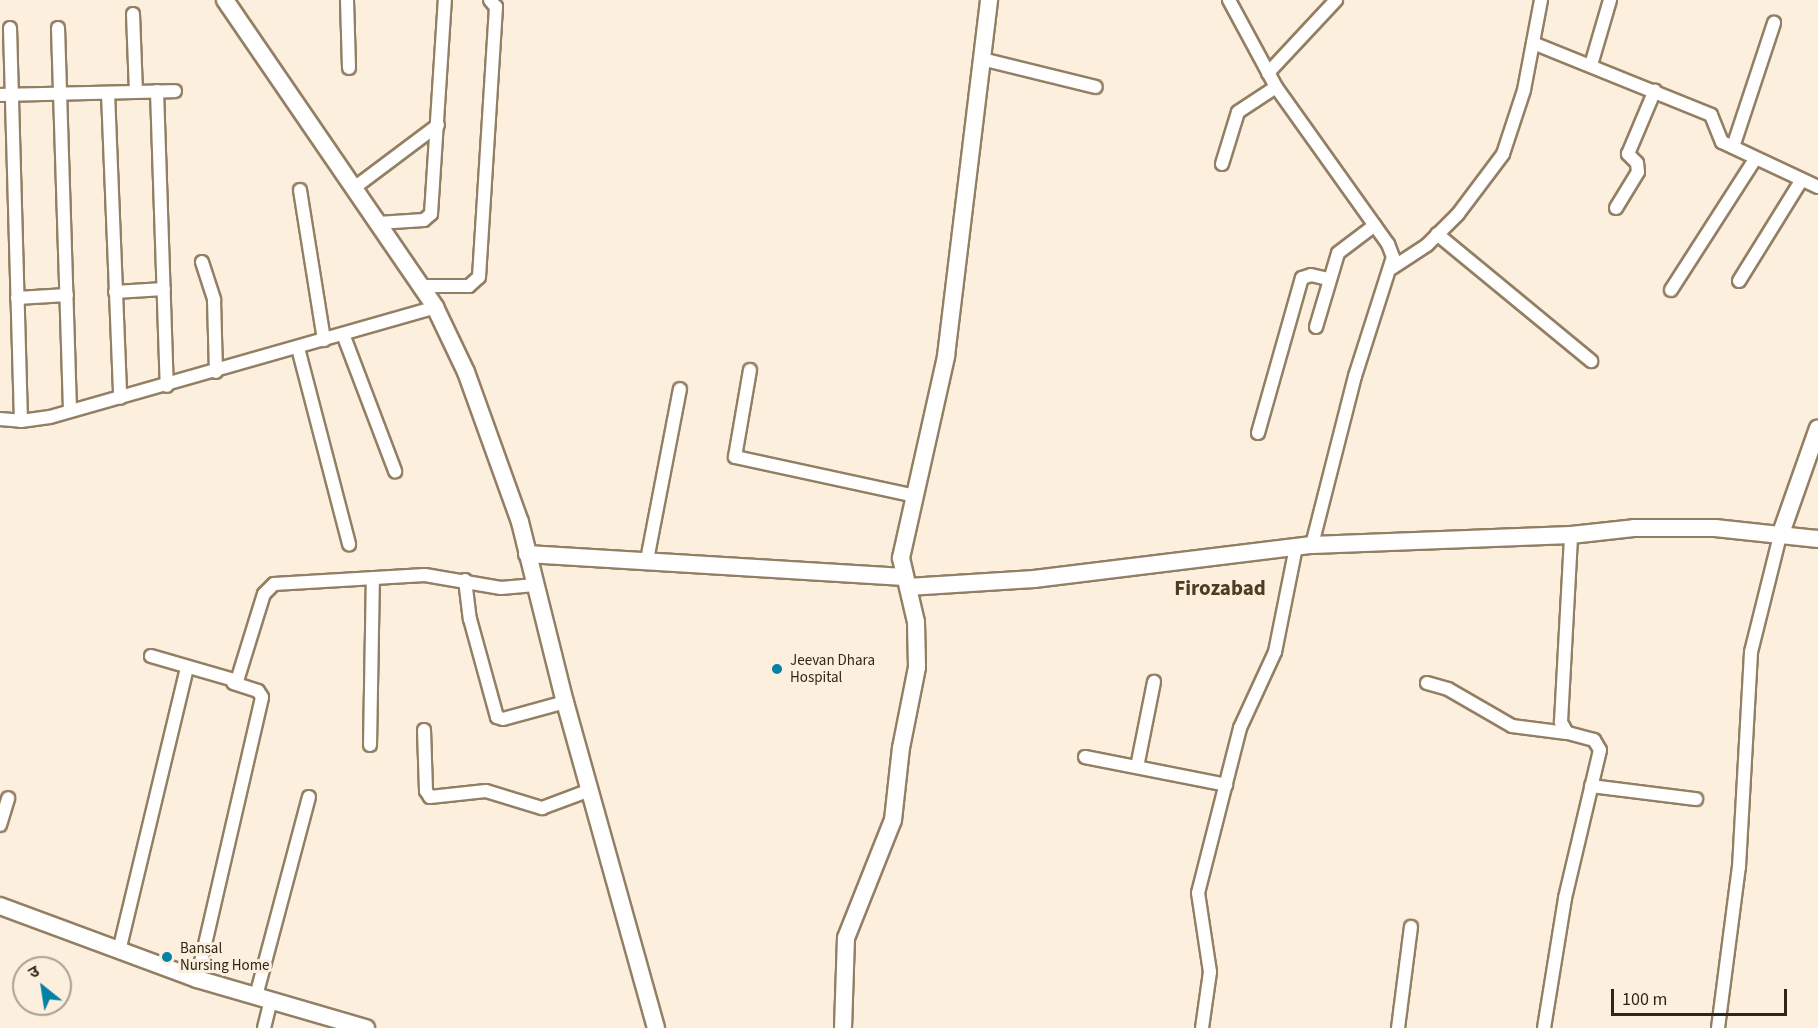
<!DOCTYPE html>
<meta charset="utf-8">
<style>
body{margin:0}
#map{position:relative;width:1818px;height:1028px;overflow:hidden;background:#fcefdd;font-family:"Source Sans 3","Noto Sans Devanagari",sans-serif}
div>[style]{position:absolute}
.roads{filter:drop-shadow(2px 0 #937f63) drop-shadow(-2px 0 #937f63) drop-shadow(0 2px #937f63) drop-shadow(0 -2px #937f63)}
.street>*{height:12px;margin:-6px;padding:0 6px;transform-origin:6px;border-radius:6px;background:#fff}
.secondary>*{height:16px;margin:-8px;padding:0 8px;transform-origin:8px;border-radius:8px;background:#fff}
.dots>*{width:16px;height:16px;translate:-50% -50%;box-sizing:border-box;border:3px solid #fcefdd;border-radius:50%}
span{translate:-50% -50%;white-space:nowrap;text-align:center;line-height:1.15;-webkit-text-stroke:6px #fcefdd;paint-order:stroke}
.poi-label{font-size:15px;color:#2e261a}
.left{translate:0 -50%;text-align:left}
.district-label{font-size:21px;color:#4d3c21;font-weight:700}
.north{position:absolute;left:12px;top:956px;width:60px;height:60px;box-sizing:border-box;background:#fcefdd;border:2px solid #aa9f8f;border-radius:50%;rotate:330deg;font-size:16px;font-weight:700;line-height:24px;text-align:center;color:#2e261a}
.north::after{content:'';display:block;margin:auto;width:21px;height:27px;background:#0182a6;clip-path:polygon(50% 0,100% 100%,50% 72%,0 100%)}
.scale{position:absolute;left:1611px;top:989px;width:176px;height:27px;box-sizing:border-box;border:3px solid #2e261a;border-top:0;padding-left:8px;font-size:18px;line-height:21px;white-space:nowrap;color:#2e261a;-webkit-text-stroke:4px #fcefdd;paint-order:stroke}
</style>
<div id="map">
<div class="roads">
<div class="street">
<i style="left:347px;top:0;width:68px;rotate:88.3deg"></i>
<i style="left:1229px;top:0;width:99px;rotate:61.6deg"></i>
<i style="left:1276px;top:87px;width:193px;rotate:54.5deg"></i>
<i style="left:1388px;top:244px;width:14px;rotate:69deg"></i>
<i style="left:1393px;top:257px;width:125px;rotate:107.7deg"></i>
<i style="left:1355px;top:376px;width:174px;rotate:104.3deg"></i>
<i style="left:133px;top:14px;width:78px;rotate:87.8deg"></i>
<i style="left:10px;top:28px;width:393px;rotate:88.4deg"></i>
<i style="left:58px;top:28px;width:383px;rotate:88.2deg"></i>
<i style="left:1533px;top:43px;width:192px;rotate:22deg"></i>
<i style="left:1711px;top:115px;width:29px;rotate:68deg"></i>
<i style="left:1722px;top:142px;width:106px;rotate:25.1deg"></i>
<i style="left:982px;top:59px;width:117px;rotate:13.8deg"></i>
<i style="left:1591px;top:65px;width:68px;rotate:-73.7deg"></i>
<i style="left:1268px;top:73px;width:100px;rotate:-47deg"></i>
<i style="left:157px;top:91px;width:295px;rotate:88.1deg"></i>
<i style="left:108px;top:93px;width:305px;rotate:87.7deg"></i>
<i style="left:0;top:95px;width:175px;rotate:-1.3deg"></i>
<i style="left:1733px;top:147px;width:131px;rotate:-71.7deg"></i>
<i style="left:1222px;top:164px;width:54px;rotate:-72.9deg"></i>
<i style="left:1238px;top:112px;width:45px;rotate:-33.3deg"></i>
<i style="left:354px;top:188px;width:105px;rotate:-36.9deg"></i>
<i style="left:300px;top:190px;width:152px;rotate:80.9deg"></i>
<i style="left:1616px;top:208px;width:42px;rotate:-58.6deg"></i>
<i style="left:1638px;top:172px;width:9px;rotate:-96deg"></i>
<i style="left:1637px;top:163px;width:13px;rotate:-135deg"></i>
<i style="left:1628px;top:154px;width:69px;rotate:-67.1deg"></i>
<i style="left:378px;top:223px;width:46px;rotate:-3.7deg"></i>
<i style="left:424px;top:220px;width:9px;rotate:-41deg"></i>
<i style="left:431px;top:214px;width:214px;rotate:-86.3deg"></i>
<i style="left:1437px;top:234px;width:200px;rotate:39.5deg"></i>
<i style="left:202px;top:262px;width:40px;rotate:72deg"></i>
<i style="left:214px;top:300px;width:72px;rotate:88.4deg"></i>
<i style="left:1392px;top:268px;width:42px;rotate:-33.3deg"></i>
<i style="left:1427px;top:245px;width:44px;rotate:-45deg"></i>
<i style="left:1458px;top:214px;width:75px;rotate:-53.1deg"></i>
<i style="left:1503px;top:154px;width:67px;rotate:-71.8deg"></i>
<i style="left:1524px;top:90px;width:92px;rotate:-79.3deg"></i>
<i style="left:1739px;top:281px;width:118px;rotate:-58.2deg"></i>
<i style="left:420px;top:286px;width:49px"></i>
<i style="left:469px;top:286px;width:13px;rotate:-42deg"></i>
<i style="left:479px;top:277px;width:271px;rotate:-86.4deg"></i>
<i style="left:496px;top:7px;width:9px;rotate:-131deg"></i>
<i style="left:1671px;top:290px;width:156px;rotate:-57.3deg"></i>
<i style="left:115px;top:292px;width:49px;rotate:-3.5deg"></i>
<i style="left:17px;top:298px;width:50px;rotate:-3.4deg"></i>
<i style="left:1316px;top:327px;width:77px;rotate:-73.4deg"></i>
<i style="left:1338px;top:253px;width:46px;rotate:-37.1deg"></i>
<i style="left:343px;top:334px;width:147px;rotate:69.2deg"></i>
<i style="left:298px;top:348px;width:203px;rotate:75.4deg"></i>
<i style="left:750px;top:370px;width:88px;rotate:99.8deg"></i>
<i style="left:735px;top:457px;width:184px;rotate:12.2deg"></i>
<i style="left:0;top:419px;width:21px;rotate:5deg"></i>
<i style="left:21px;top:421px;width:29px;rotate:-8deg"></i>
<i style="left:50px;top:417px;width:400px;rotate:-15.9deg"></i>
<i style="left:1258px;top:433px;width:161px;rotate:-74.2deg"></i>
<i style="left:1302px;top:278px;width:9px;rotate:-18deg"></i>
<i style="left:1311px;top:275px;width:18px;rotate:13deg"></i>
<i style="left:647px;top:560px;width:174px;rotate:-79.1deg"></i>
<i style="left:465px;top:580px;width:39px;rotate:83deg"></i>
<i style="left:470px;top:619px;width:102px;rotate:74.6deg"></i>
<i style="left:497px;top:717px;width:6px;rotate:18deg"></i>
<i style="left:503px;top:719px;width:64px;rotate:-15.3deg"></i>
<i style="left:151px;top:656px;width:90px;rotate:16.2deg"></i>
<i style="left:237px;top:681px;width:91px;rotate:-72.8deg"></i>
<i style="left:264px;top:594px;width:14px;rotate:-45deg"></i>
<i style="left:274px;top:584px;width:151px;rotate:-3.4deg"></i>
<i style="left:425px;top:575px;width:77px;rotate:9.7deg"></i>
<i style="left:501px;top:588px;width:34px;rotate:-5deg"></i>
<i style="left:1427px;top:683px;width:22px;rotate:16deg"></i>
<i style="left:1448px;top:689px;width:74px;rotate:30deg"></i>
<i style="left:1512px;top:726px;width:55px;rotate:7.3deg"></i>
<i style="left:424px;top:730px;width:61px;rotate:88.1deg"></i>
<i style="left:426px;top:791px;width:7px;rotate:56deg"></i>
<i style="left:430px;top:797px;width:56px;rotate:-6.1deg"></i>
<i style="left:486px;top:791px;width:59px;rotate:16.9deg"></i>
<i style="left:542px;top:808px;width:51px;rotate:-20.6deg"></i>
<i style="left:370px;top:745px;width:167px;rotate:-89deg"></i>
<i style="left:1085px;top:757px;width:144px;rotate:11.2deg"></i>
<i style="left:1137px;top:767px;width:87px;rotate:-78.7deg"></i>
<i style="left:1591px;top:786px;width:106px;rotate:7.1deg"></i>
<i style="left:0;top:825px;width:28px;rotate:-73deg"></i>
<i style="left:119px;top:951px;width:291px;rotate:-76.5deg"></i>
<i style="left:197px;top:979px;width:289px;rotate:-77deg"></i>
<i style="left:262px;top:697px;width:7px;rotate:-124deg"></i>
<i style="left:258px;top:691px;width:26px;rotate:-162deg"></i>
<i style="left:256px;top:996px;width:206px;rotate:-75.1deg"></i>
<i style="left:264px;top:1028px;width:29px;rotate:-76deg"></i>
<i style="left:1202px;top:1028px;width:57px;rotate:-81.9deg"></i>
<i style="left:1210px;top:972px;width:80px;rotate:-98.6deg"></i>
<i style="left:1198px;top:893px;width:170px;rotate:-75.7deg"></i>
<i style="left:1240px;top:728px;width:84px;rotate:-65.3deg"></i>
<i style="left:1275px;top:652px;width:107px;rotate:-78.7deg"></i>
<i style="left:1398px;top:1028px;width:102px;rotate:-82.7deg"></i>
<i style="left:1544px;top:1028px;width:132px;rotate:-80.8deg"></i>
<i style="left:1565px;top:898px;width:152px;rotate:-76.7deg"></i>
<i style="left:1600px;top:750px;width:12px;rotate:-121deg"></i>
<i style="left:1594px;top:740px;width:28px;rotate:-165deg"></i>
<i style="left:1567px;top:733px;width:13px;rotate:-119deg"></i>
<i style="left:1561px;top:722px;width:187px;rotate:-86.9deg"></i>
<i style="left:1718px;top:1028px;width:162px;rotate:-82.6deg"></i>
<i style="left:1739px;top:867px;width:215px;rotate:-86.8deg"></i>
<i style="left:1751px;top:652px;width:120px;rotate:-76deg"></i>
</div>
<div class="secondary">
<i style="left:225px;top:0;width:372px;rotate:55.6deg"></i>
<i style="left:435px;top:307px;width:72px;rotate:64.5deg"></i>
<i style="left:466px;top:372px;width:159px;rotate:70.2deg"></i>
<i style="left:520px;top:522px;width:186px;rotate:76deg"></i>
<i style="left:565px;top:702px;width:338px;rotate:74.4deg"></i>
<i style="left:1780px;top:536px;width:114px;rotate:-70.6deg"></i>
<i style="left:527px;top:554px;width:378px;rotate:3.5deg"></i>
<i style="left:908px;top:587px;width:126px;rotate:-3.6deg"></i>
<i style="left:1034px;top:579px;width:280px;rotate:-7deg"></i>
<i style="left:1312px;top:545px;width:259px;rotate:-2.2deg"></i>
<i style="left:1571px;top:535px;width:63px;rotate:-6.3deg"></i>
<i style="left:1634px;top:528px;width:81px"></i>
<i style="left:1715px;top:528px;width:104px;rotate:6.1deg"></i>
<i style="left:0;top:906px;width:210px;rotate:20.3deg"></i>
<i style="left:197px;top:979px;width:176px;rotate:16.2deg"></i>
<i style="left:843px;top:1028px;width:90px;rotate:-88.1deg"></i>
<i style="left:846px;top:938px;width:127px;rotate:-68.3deg"></i>
<i style="left:893px;top:820px;width:72px;rotate:-83.7deg"></i>
<i style="left:901px;top:748px;width:83px;rotate:-78.8deg"></i>
<i style="left:917px;top:667px;width:45px;rotate:-91.3deg"></i>
<i style="left:916px;top:622px;width:66px;rotate:-103.2deg"></i>
<i style="left:901px;top:558px;width:207px;rotate:-77.4deg"></i>
<i style="left:946px;top:356px;width:359px;rotate:-83.1deg"></i>
</div>
</div>
<div class="dots">
<i style="left:777px;top:669px;background:#0182a6"></i>
<i style="left:167px;top:957px;background:#0182a6"></i>
</div>
<div class="poi-label">
<span class="left" style="left:790px;top:669px">Jeevan Dhara<br>Hospital</span>
<span class="left" style="left:180px;top:957px">Bansal<br>Nursing Home</span>
</div>
<div class="district-label">
<span style="left:1220px;top:588px">Firozabad</span>
</div>
<div class="north">उ</div>
<div class="scale">100 m</div>
</div>
